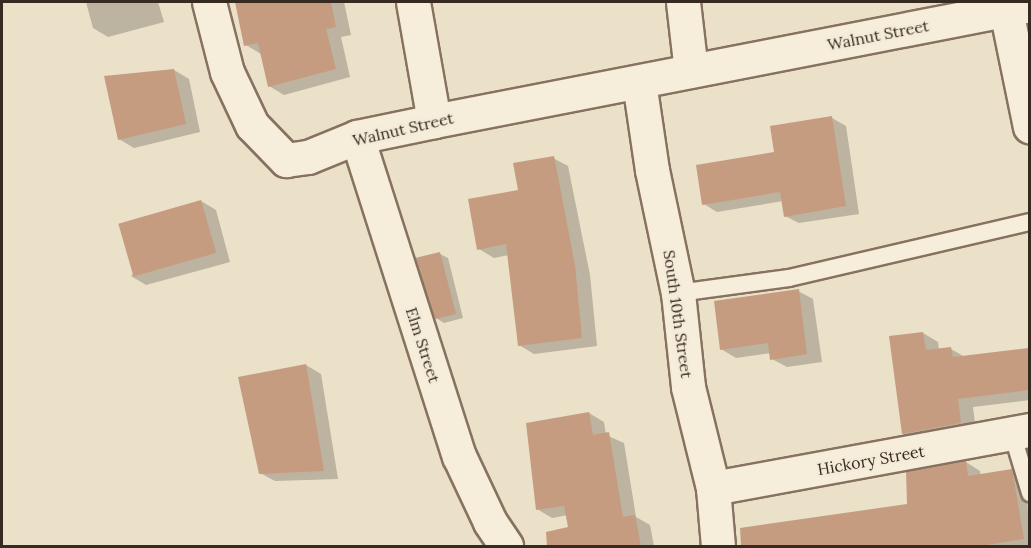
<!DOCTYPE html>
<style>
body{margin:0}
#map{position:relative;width:1031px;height:548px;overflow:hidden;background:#ebe0c8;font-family:Lora,serif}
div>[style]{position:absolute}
.shadow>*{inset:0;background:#0003}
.building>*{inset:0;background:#c69c81;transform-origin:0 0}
.roads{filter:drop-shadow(2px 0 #86725e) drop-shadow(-2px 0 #86725e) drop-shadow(0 2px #86725e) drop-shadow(0 -2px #86725e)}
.service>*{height:16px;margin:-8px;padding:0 8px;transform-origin:8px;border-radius:8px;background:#f6eddb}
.minor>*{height:33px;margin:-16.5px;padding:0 16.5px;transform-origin:16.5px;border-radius:16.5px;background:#f6eddb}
span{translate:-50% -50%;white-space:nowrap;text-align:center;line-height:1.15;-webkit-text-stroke:4.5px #f3ead7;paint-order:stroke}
.street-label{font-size:16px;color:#372b21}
.frame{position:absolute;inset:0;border:3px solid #372b21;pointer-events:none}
</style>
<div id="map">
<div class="shadow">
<i style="clip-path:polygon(86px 2px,158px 2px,164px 22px,108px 37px,93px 28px)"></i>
<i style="clip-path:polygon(237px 2px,344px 2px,351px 35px,341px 37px,350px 77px,284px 95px,269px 86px,261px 54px,246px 45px)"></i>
<i style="clip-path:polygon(174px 70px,189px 79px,200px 132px,134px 148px,119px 139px)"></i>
<i style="clip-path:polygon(832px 118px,846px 126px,859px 214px,799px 223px,785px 216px,783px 201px,717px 212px,704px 204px)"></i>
<i style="clip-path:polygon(553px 158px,568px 166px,590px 275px,597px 346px,534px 354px,519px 345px,509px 255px,494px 258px,479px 249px,519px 191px)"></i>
<i style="clip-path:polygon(201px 201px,216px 210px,230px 262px,146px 285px,131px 276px)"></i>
<i style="clip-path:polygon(440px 254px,448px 258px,463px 318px,444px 323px,436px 318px)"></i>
<i style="clip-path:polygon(798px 291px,813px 299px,822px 362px,787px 367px,772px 359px,771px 353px,736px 358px,721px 349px)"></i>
<i style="clip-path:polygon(923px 333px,938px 342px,939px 350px,951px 349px,965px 357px,1030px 350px,1030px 400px,973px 407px,976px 432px,918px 442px,903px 434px)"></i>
<i style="clip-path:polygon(306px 365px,321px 374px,338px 479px,275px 481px,260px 473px)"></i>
<i style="clip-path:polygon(589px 413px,604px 422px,606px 435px,624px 443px,636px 517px,650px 525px,654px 546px,573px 546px,568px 515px,552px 518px,537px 509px)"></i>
<i style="clip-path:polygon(966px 462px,980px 471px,981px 476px,1012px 471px,1026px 479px,1030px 546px,757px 546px,755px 527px,908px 505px)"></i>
</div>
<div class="building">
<i style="clip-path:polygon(235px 2px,331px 2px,336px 27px,326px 29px,336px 69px,268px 87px,258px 43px,244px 46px)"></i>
<i style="clip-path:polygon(174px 69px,186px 124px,118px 140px,104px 76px)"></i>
<i style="clip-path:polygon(832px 116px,846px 206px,784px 217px,780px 192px,702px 205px,696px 165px,774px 152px,770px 126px)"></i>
<i style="clip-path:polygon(554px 156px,575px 265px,582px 338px,518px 346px,506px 244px,477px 250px,468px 199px,518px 190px,513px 163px)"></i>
<i style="left:201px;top:200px;width:55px;height:86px;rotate:74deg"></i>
<i style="clip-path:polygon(440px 252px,456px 314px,435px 319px,415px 258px)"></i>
<i style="clip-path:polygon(799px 289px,807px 354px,770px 360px,768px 343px,720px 350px,714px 301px)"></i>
<i style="clip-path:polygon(923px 332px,926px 350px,951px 347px,953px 357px,1029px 348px,1029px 390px,958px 399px,961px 423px,902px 434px,889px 336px)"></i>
<i style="clip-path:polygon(306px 364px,324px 471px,259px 474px,238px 377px)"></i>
<i style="clip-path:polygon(589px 412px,593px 435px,609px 432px,623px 517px,635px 515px,641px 546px,547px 546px,546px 532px,568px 527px,564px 506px,536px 510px,526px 423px)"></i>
<i style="clip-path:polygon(966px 461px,968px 476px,1012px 469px,1024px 539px,980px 546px,741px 546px,740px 528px,907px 504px,906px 472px)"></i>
</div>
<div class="roads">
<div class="service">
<i style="left:678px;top:293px;width:112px;rotate:-7.7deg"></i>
<i style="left:789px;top:278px;width:247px;rotate:-13.1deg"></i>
<i style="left:1012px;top:433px;width:63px;rotate:73.3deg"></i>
</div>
<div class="minor">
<i style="left:209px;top:2px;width:72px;rotate:75.6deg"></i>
<i style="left:227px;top:72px;width:59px;rotate:64.7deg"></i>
<i style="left:252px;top:125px;width:49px;rotate:45.8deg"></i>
<i style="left:286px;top:160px;width:22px;rotate:-8deg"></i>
<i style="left:308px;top:157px;width:53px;rotate:-22.2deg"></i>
<i style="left:357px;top:137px;width:79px;rotate:-11.7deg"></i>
<i style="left:434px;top:121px;width:607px;rotate:-11.01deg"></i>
<i style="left:413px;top:2px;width:121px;rotate:80deg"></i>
<i style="left:683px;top:2px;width:69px;rotate:83.4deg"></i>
<i style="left:1006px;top:10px;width:119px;rotate:78.4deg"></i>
<i style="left:639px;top:82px;width:89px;rotate:81.6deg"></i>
<i style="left:652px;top:170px;width:126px;rotate:78.1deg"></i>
<i style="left:678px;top:293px;width:95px;rotate:83.9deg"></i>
<i style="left:688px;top:387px;width:104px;rotate:76.1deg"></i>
<i style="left:713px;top:488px;width:58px;rotate:85.1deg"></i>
<i style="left:357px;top:137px;width:335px;rotate:72.3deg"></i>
<i style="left:459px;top:456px;width:73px;rotate:64.8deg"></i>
<i style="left:490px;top:522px;width:29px;rotate:56deg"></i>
<i style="left:713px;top:488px;width:322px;rotate:-10.4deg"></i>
</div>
</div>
<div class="street-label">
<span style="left:878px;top:35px;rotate:-11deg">Walnut Street</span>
<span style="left:403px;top:129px;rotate:-13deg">Walnut Street</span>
<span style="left:678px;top:314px;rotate:82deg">South 10th Street</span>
<span style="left:423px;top:345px;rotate:72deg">Elm Street</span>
<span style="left:871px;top:460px;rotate:-10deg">Hickory Street</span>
</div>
<div class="frame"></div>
</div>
